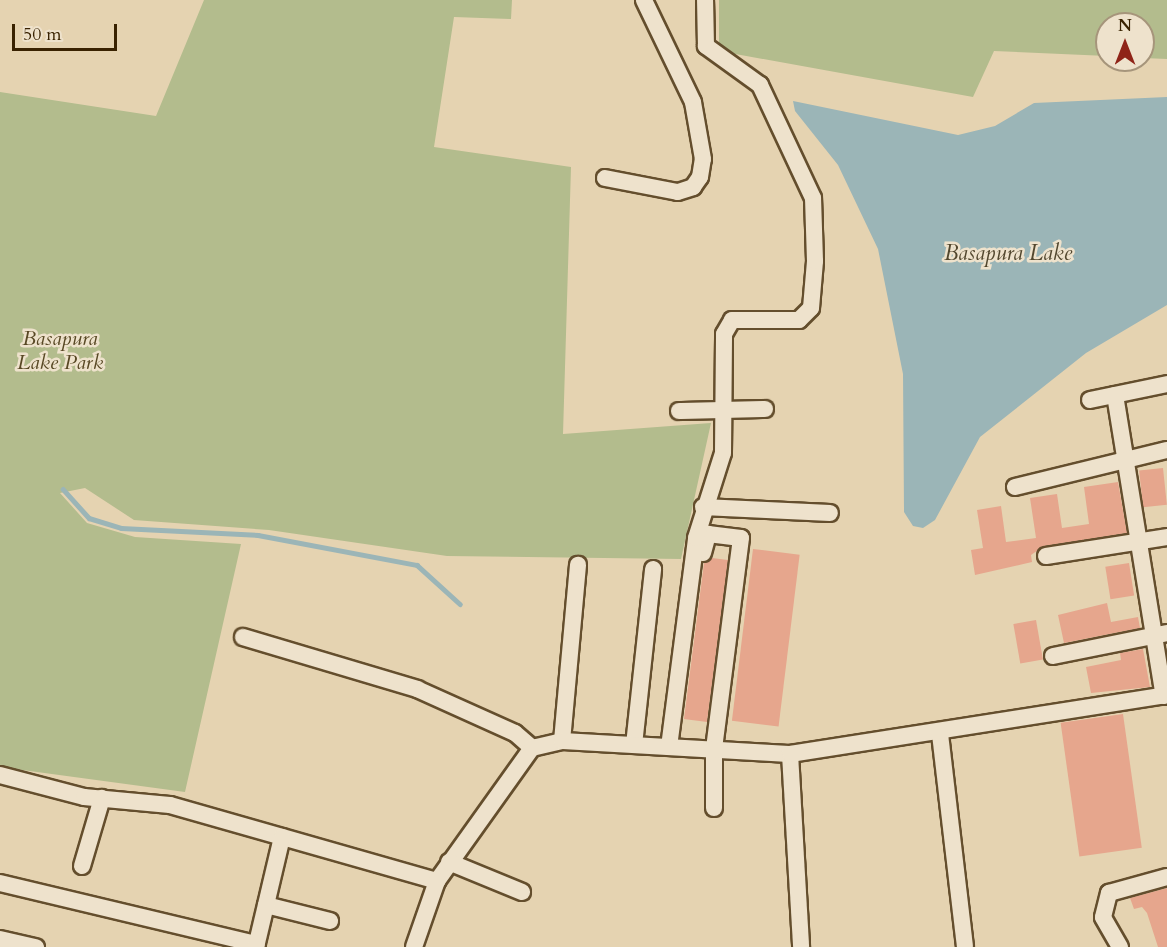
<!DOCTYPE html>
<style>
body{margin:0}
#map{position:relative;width:1167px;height:947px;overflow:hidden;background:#e5d3b1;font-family:Cardo,serif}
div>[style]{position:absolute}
.green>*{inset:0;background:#b3bc8d}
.water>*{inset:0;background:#9bb5b7}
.stream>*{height:4.5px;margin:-2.25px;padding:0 2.25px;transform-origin:2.25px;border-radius:2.25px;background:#9bb5b7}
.building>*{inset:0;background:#e6a68d;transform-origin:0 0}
.roads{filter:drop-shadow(2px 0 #644e2d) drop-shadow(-2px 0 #644e2d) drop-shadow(0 2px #644e2d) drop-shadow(0 -2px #644e2d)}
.minor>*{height:16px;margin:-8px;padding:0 8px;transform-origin:8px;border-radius:8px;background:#eee2cc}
span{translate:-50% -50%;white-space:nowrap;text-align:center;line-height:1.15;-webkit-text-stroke:5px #eee2cc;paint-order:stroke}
.park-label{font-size:21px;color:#584824;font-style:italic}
.water-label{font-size:22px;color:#52472e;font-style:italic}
.north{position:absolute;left:1095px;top:12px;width:60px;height:60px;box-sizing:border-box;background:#eee2cc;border:2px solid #a6957b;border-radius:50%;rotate:0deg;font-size:16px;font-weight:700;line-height:24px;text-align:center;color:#392201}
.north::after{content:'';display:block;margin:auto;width:21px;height:27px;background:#8f2418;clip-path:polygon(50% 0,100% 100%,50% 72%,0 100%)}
.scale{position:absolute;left:12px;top:24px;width:105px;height:27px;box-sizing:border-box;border:3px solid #392201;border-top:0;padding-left:8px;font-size:18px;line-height:21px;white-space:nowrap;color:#392201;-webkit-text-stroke:4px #eee2cc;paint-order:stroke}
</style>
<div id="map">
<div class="green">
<i style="clip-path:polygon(204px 0,512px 0,511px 19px,454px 17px,434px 147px,571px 167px,563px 434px,711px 423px,681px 559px,447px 556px,269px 530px,134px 520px,85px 488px,60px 493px,87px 523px,135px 537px,241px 544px,185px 792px,0 767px,0 92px,156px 116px)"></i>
<i style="clip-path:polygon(719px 0,1167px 0,1167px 59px,1143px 58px,1143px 24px,1107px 24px,1107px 56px,994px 51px,973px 97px,719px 51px)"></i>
</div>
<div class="water">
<i style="clip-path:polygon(1167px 97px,1167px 305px,1086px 353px,980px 437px,935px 520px,923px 528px,913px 526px,904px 512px,903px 374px,878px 249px,838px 165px,795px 111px,793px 101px,958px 135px,995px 126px,1034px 103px)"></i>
</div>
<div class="stream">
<i style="left:63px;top:489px;width:39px;rotate:48deg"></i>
<i style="left:89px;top:518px;width:34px;rotate:17deg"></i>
<i style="left:121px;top:528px;width:137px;rotate:2.9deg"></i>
<i style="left:258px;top:535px;width:162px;rotate:10.7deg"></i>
<i style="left:417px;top:565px;width:58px;rotate:42.2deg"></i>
</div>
<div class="building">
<i style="left:1163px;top:468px;width:37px;height:24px;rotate:84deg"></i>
<i style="clip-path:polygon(1118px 482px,1127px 533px,1044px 546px,1031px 555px,1032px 562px,975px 575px,971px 550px,983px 548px,977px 510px,1001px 506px,1006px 542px,1036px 538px,1030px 498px,1057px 494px,1062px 528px,1089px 524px,1084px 487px)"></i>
<i style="left:753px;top:549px;width:47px;height:173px;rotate:7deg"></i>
<i style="clip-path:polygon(712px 558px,728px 560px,707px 722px,684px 719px,704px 563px)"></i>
<i style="left:1129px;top:563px;width:33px;height:24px;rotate:81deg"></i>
<i style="clip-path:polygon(1107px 603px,1111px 622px,1138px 617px,1140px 628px,1064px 643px,1058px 615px)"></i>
<i style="left:1036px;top:620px;width:40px;height:23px;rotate:80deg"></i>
<i style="clip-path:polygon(1143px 649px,1150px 687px,1091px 693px,1086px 667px,1121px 660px,1120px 653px)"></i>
<i style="left:1123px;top:714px;width:135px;height:63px;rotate:82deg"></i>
<i style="clip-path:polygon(1167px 888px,1167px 947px,1158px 947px,1147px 913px,1142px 907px,1134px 909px,1130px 898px)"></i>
</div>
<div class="roads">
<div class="minor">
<i style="left:605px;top:178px;width:74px;rotate:10.9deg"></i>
<i style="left:678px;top:192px;width:16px;rotate:-18deg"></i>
<i style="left:693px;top:187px;width:12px;rotate:-55deg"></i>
<i style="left:700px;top:177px;width:18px;rotate:-81deg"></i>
<i style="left:703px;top:159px;width:58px;rotate:-100deg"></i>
<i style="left:693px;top:102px;width:113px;rotate:-115.7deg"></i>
<i style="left:1115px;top:395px;width:305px;rotate:80.8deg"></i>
<i style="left:1090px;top:400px;width:79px;rotate:-11.7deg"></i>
<i style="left:679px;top:411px;width:86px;rotate:-1.3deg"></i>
<i style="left:1015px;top:487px;width:156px;rotate:-13.7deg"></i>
<i style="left:703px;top:507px;width:127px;rotate:2.7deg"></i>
<i style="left:703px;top:553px;width:20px;rotate:-75deg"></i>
<i style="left:708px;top:534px;width:33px;rotate:7deg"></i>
<i style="left:741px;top:538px;width:213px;rotate:97.3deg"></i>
<i style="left:714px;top:749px;width:59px;rotate:90deg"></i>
<i style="left:1046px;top:556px;width:122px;rotate:-8.9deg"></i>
<i style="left:243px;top:637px;width:182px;rotate:16.6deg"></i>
<i style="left:417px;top:689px;width:107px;rotate:24.2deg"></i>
<i style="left:515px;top:733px;width:23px;rotate:41deg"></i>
<i style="left:1053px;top:656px;width:116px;rotate:-11.4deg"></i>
<i style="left:940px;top:734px;width:214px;rotate:83.3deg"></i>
<i style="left:562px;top:741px;width:177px;rotate:-84.8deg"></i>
<i style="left:634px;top:745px;width:177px;rotate:-83.8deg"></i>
<i style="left:669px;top:747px;width:211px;rotate:-82.6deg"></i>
<i style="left:696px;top:538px;width:89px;rotate:-72.4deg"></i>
<i style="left:723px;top:453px;width:119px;rotate:-89.5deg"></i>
<i style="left:724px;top:334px;width:16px;rotate:-60deg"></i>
<i style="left:732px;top:320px;width:67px"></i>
<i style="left:799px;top:320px;width:17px;rotate:-45deg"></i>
<i style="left:811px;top:308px;width:47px;rotate:-85.1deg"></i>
<i style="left:815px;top:261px;width:63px;rotate:-91.8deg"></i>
<i style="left:813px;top:198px;width:125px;rotate:-115.1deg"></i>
<i style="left:760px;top:85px;width:67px;rotate:-144.2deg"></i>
<i style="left:706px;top:46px;width:46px;rotate:-91.2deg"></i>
<i style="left:790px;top:754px;width:193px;rotate:86.7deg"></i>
<i style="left:0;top:775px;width:87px;rotate:14.7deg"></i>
<i style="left:84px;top:797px;width:86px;rotate:5.3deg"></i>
<i style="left:170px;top:805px;width:278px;rotate:15.9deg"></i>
<i style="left:437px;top:881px;width:163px;rotate:-54.5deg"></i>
<i style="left:532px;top:748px;width:31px;rotate:-13deg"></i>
<i style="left:562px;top:741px;width:228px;rotate:3.3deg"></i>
<i style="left:790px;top:754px;width:382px;rotate:-8.9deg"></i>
<i style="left:449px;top:862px;width:79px;rotate:22.3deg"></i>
<i style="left:82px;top:866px;width:71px;rotate:-73.6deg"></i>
<i style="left:0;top:883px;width:264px;rotate:13.4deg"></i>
<i style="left:266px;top:905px;width:66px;rotate:14deg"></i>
<i style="left:0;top:939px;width:37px;rotate:13deg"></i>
<i style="left:256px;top:947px;width:113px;rotate:-76.7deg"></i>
<i style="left:414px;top:947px;width:70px;rotate:-70.8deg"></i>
<i style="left:1120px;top:947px;width:34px;rotate:-120deg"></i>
<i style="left:1103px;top:917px;width:25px;rotate:-76deg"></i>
<i style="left:1109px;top:893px;width:60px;rotate:-15.4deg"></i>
</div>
</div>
<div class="park-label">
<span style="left:60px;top:351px">Basapura<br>Lake Park</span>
</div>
<div class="water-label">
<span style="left:1008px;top:254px">Basapura Lake</span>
</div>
<div class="north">N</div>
<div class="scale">50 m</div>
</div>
